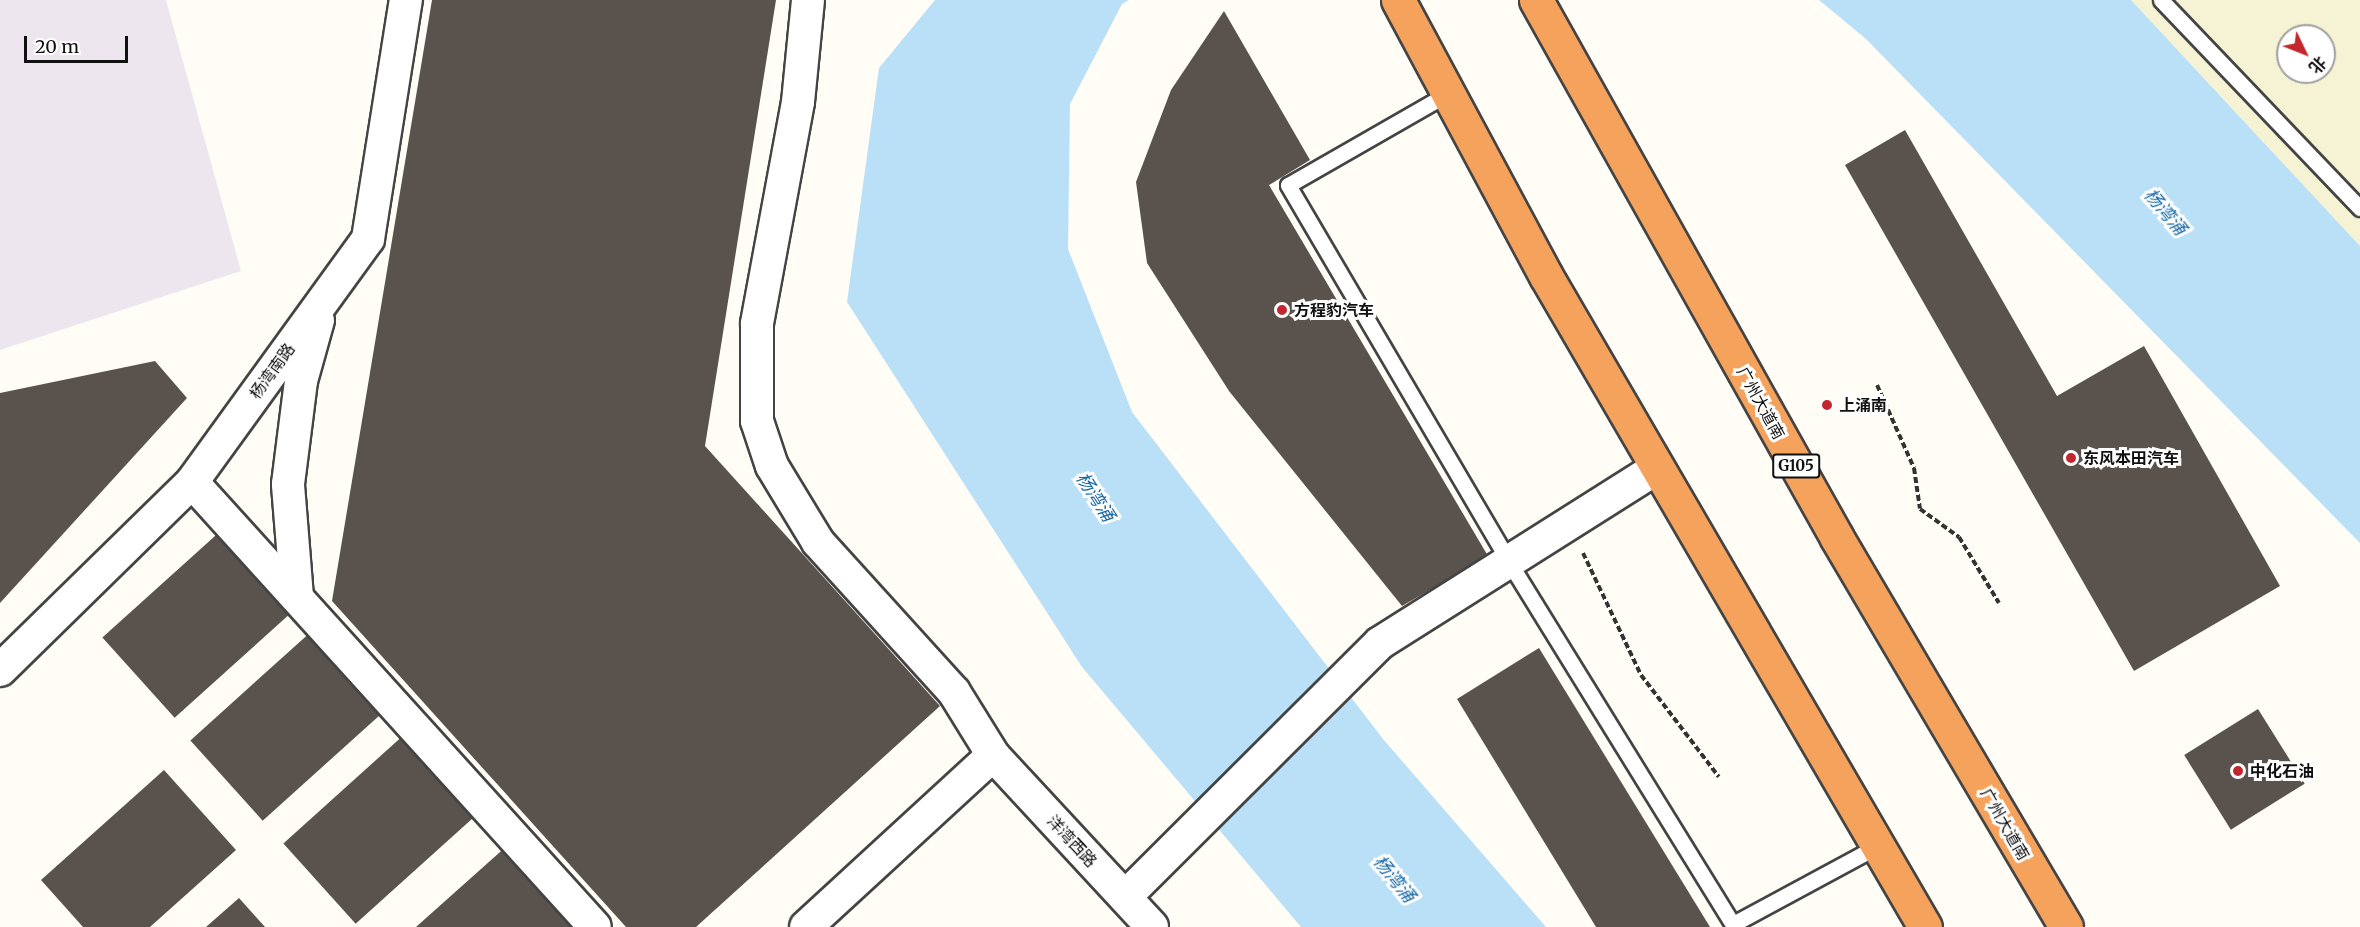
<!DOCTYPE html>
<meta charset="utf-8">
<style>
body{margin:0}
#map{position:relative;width:2360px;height:927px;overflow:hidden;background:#fffdf5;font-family:Merriweather,"Noto Sans SC",serif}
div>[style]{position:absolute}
.industrial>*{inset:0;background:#eee6ef}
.farmland>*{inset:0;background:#f6f3d4}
.water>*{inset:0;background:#b9e0f7}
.building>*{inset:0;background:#5a524d;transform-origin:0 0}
.path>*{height:4px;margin-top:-2px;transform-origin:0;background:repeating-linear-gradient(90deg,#333 0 6px,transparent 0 9px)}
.roads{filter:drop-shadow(2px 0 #444) drop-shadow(-2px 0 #444) drop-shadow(0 2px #444) drop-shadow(0 -2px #444)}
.lane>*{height:15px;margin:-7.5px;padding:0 7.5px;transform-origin:7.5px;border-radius:7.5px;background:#fff}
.street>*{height:32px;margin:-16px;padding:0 16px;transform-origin:16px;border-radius:16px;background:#fff}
.highway>*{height:33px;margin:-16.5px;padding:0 16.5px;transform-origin:16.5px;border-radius:16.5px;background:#f5a25d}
.dots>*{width:16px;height:16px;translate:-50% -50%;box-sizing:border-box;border:3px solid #fff;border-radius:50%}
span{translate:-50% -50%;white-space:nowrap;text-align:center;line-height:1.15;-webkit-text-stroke:6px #fff;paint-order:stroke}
.shield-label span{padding:2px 4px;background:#fff;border:2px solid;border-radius:4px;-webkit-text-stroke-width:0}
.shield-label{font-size:15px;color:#111;font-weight:700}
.poi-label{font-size:16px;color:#111;font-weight:700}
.left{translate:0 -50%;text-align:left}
.street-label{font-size:16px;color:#111}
.water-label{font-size:18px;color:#1768a6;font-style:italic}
.north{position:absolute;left:2276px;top:24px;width:60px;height:60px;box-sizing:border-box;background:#fff;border:2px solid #a0a0a0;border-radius:50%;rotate:133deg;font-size:16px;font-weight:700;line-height:24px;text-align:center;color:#111}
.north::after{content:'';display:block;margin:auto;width:21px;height:27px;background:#c4262e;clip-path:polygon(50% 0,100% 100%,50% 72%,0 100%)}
.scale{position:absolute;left:24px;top:36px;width:104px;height:27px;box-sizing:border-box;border:3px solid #111;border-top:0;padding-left:8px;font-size:18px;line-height:21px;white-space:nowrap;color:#111;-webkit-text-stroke:4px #fff;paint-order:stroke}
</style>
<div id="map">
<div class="industrial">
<i style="clip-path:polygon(0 0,166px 0,241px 271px,0 350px)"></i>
</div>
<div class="farmland">
<i style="clip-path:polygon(evenodd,2131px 0,2360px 0,2360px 246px,2131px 0,2288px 36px,2324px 36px,2324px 72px,2288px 72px,2288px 36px)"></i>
</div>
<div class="water">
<i style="clip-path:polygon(935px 0,1129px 0,1122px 4px,1070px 104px,1068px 249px,1132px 412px,1383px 739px,1546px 927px,1301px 927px,1082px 667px,847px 302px,879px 68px)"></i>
<i style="clip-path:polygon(1819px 0,2131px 0,2360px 246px,2360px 543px,1866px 39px)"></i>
</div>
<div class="building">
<i style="clip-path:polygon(432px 0,776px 0,705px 446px,940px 706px,696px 927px,626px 927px,332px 601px)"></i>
<i style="clip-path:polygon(1224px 11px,1310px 160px,1269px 185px,1488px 556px,1402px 606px,1229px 391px,1147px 263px,1136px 182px,1171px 90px)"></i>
<i style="clip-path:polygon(1905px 130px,2057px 396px,2144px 346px,2280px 586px,2134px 671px,1845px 165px)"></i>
<i style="clip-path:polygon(155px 361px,187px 398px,0 603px,0 393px)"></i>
<i style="left:225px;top:527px;width:108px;height:165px;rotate:48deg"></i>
<i style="left:313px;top:630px;width:108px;height:165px;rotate:48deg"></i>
<i style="clip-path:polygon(1539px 648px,1710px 927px,1596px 927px,1457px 699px)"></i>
<i style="left:2258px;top:709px;width:88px;height:87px;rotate:58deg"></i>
<i style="left:406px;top:733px;width:108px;height:165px;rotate:48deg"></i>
<i style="clip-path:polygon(164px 770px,236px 850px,150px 927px,83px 927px,41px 880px)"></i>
<i style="clip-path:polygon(509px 844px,579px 927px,416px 927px)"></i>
<i style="clip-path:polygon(239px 898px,265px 927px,206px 927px)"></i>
</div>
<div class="path">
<i style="left:1877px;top:385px;width:91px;rotate:66deg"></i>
<i style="left:1914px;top:468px;width:41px;rotate:81.7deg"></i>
<i style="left:1920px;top:509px;width:48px;rotate:35.7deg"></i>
<i style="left:1959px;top:537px;width:77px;rotate:58.8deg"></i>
<i style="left:1583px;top:553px;width:135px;rotate:64.6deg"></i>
<i style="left:1641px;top:675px;width:128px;rotate:52.6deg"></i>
</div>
<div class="roads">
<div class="lane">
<i style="left:2161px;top:0;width:288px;rotate:46.3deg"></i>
<i style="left:1447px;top:94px;width:183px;rotate:150.2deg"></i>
<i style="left:1288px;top:185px;width:437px;rotate:59.6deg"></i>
<i style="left:1509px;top:562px;width:426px;rotate:58.3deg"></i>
<i style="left:1733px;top:924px;width:165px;rotate:-28.3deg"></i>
</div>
<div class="street">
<i style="left:808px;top:0;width:102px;rotate:95.6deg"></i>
<i style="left:798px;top:102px;width:226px;rotate:100.5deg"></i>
<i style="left:757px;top:324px;width:97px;rotate:90deg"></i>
<i style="left:757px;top:421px;width:47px;rotate:71.6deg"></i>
<i style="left:772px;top:466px;width:89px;rotate:58.8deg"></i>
<i style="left:818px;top:542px;width:202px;rotate:47.8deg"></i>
<i style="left:954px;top:692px;width:74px;rotate:58.2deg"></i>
<i style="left:993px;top:755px;width:234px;rotate:47.2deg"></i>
<i style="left:192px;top:482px;width:600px;rotate:47.84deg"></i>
<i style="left:297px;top:597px;width:113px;rotate:-94.6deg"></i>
<i style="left:288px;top:484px;width:104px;rotate:-82.8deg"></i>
<i style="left:301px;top:381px;width:63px;rotate:-74.4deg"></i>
<i style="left:0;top:670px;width:269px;rotate:-44.4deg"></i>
<i style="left:192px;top:482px;width:300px;rotate:-54.1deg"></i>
<i style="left:368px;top:239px;width:242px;rotate:-81deg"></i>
<i style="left:1125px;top:897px;width:360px;rotate:-44.9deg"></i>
<i style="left:1380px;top:643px;width:328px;rotate:-32.3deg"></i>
<i style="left:806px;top:927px;width:254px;rotate:-42.6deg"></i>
</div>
<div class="highway">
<i style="left:1398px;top:0;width:313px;rotate:61.8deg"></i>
<i style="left:1546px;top:276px;width:753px;rotate:59.79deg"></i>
<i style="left:1536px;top:0;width:616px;rotate:60.77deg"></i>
<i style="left:1837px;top:538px;width:451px;rotate:59.5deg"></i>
</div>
</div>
<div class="dots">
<i style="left:1282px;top:310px;background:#c4262e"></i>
<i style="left:1827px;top:405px;background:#c4262e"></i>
<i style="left:2071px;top:458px;background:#c4262e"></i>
<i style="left:2238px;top:771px;background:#c4262e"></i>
</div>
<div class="shield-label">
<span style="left:1796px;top:466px">G105</span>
</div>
<div class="poi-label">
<span class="left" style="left:1294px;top:310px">方程豹汽车</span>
<span class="left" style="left:1839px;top:405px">上涌南</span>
<span class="left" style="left:2083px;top:458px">东风本田汽车</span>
<span class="left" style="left:2250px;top:771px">中化石油</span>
</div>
<div class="street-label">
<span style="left:272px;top:371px;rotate:-54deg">杨湾南路</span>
<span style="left:1761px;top:403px;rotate:61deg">广州大道南</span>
<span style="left:2005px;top:824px;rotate:60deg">广州大道南</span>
<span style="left:1072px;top:841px;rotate:47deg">洋湾西路</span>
</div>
<div class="water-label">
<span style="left:2165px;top:212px;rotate:50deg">杨湾涌</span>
<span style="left:1095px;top:497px;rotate:57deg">杨湾涌</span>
<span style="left:1394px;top:879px;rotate:51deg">杨湾涌</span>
</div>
<div class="north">北</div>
<div class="scale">20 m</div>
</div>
